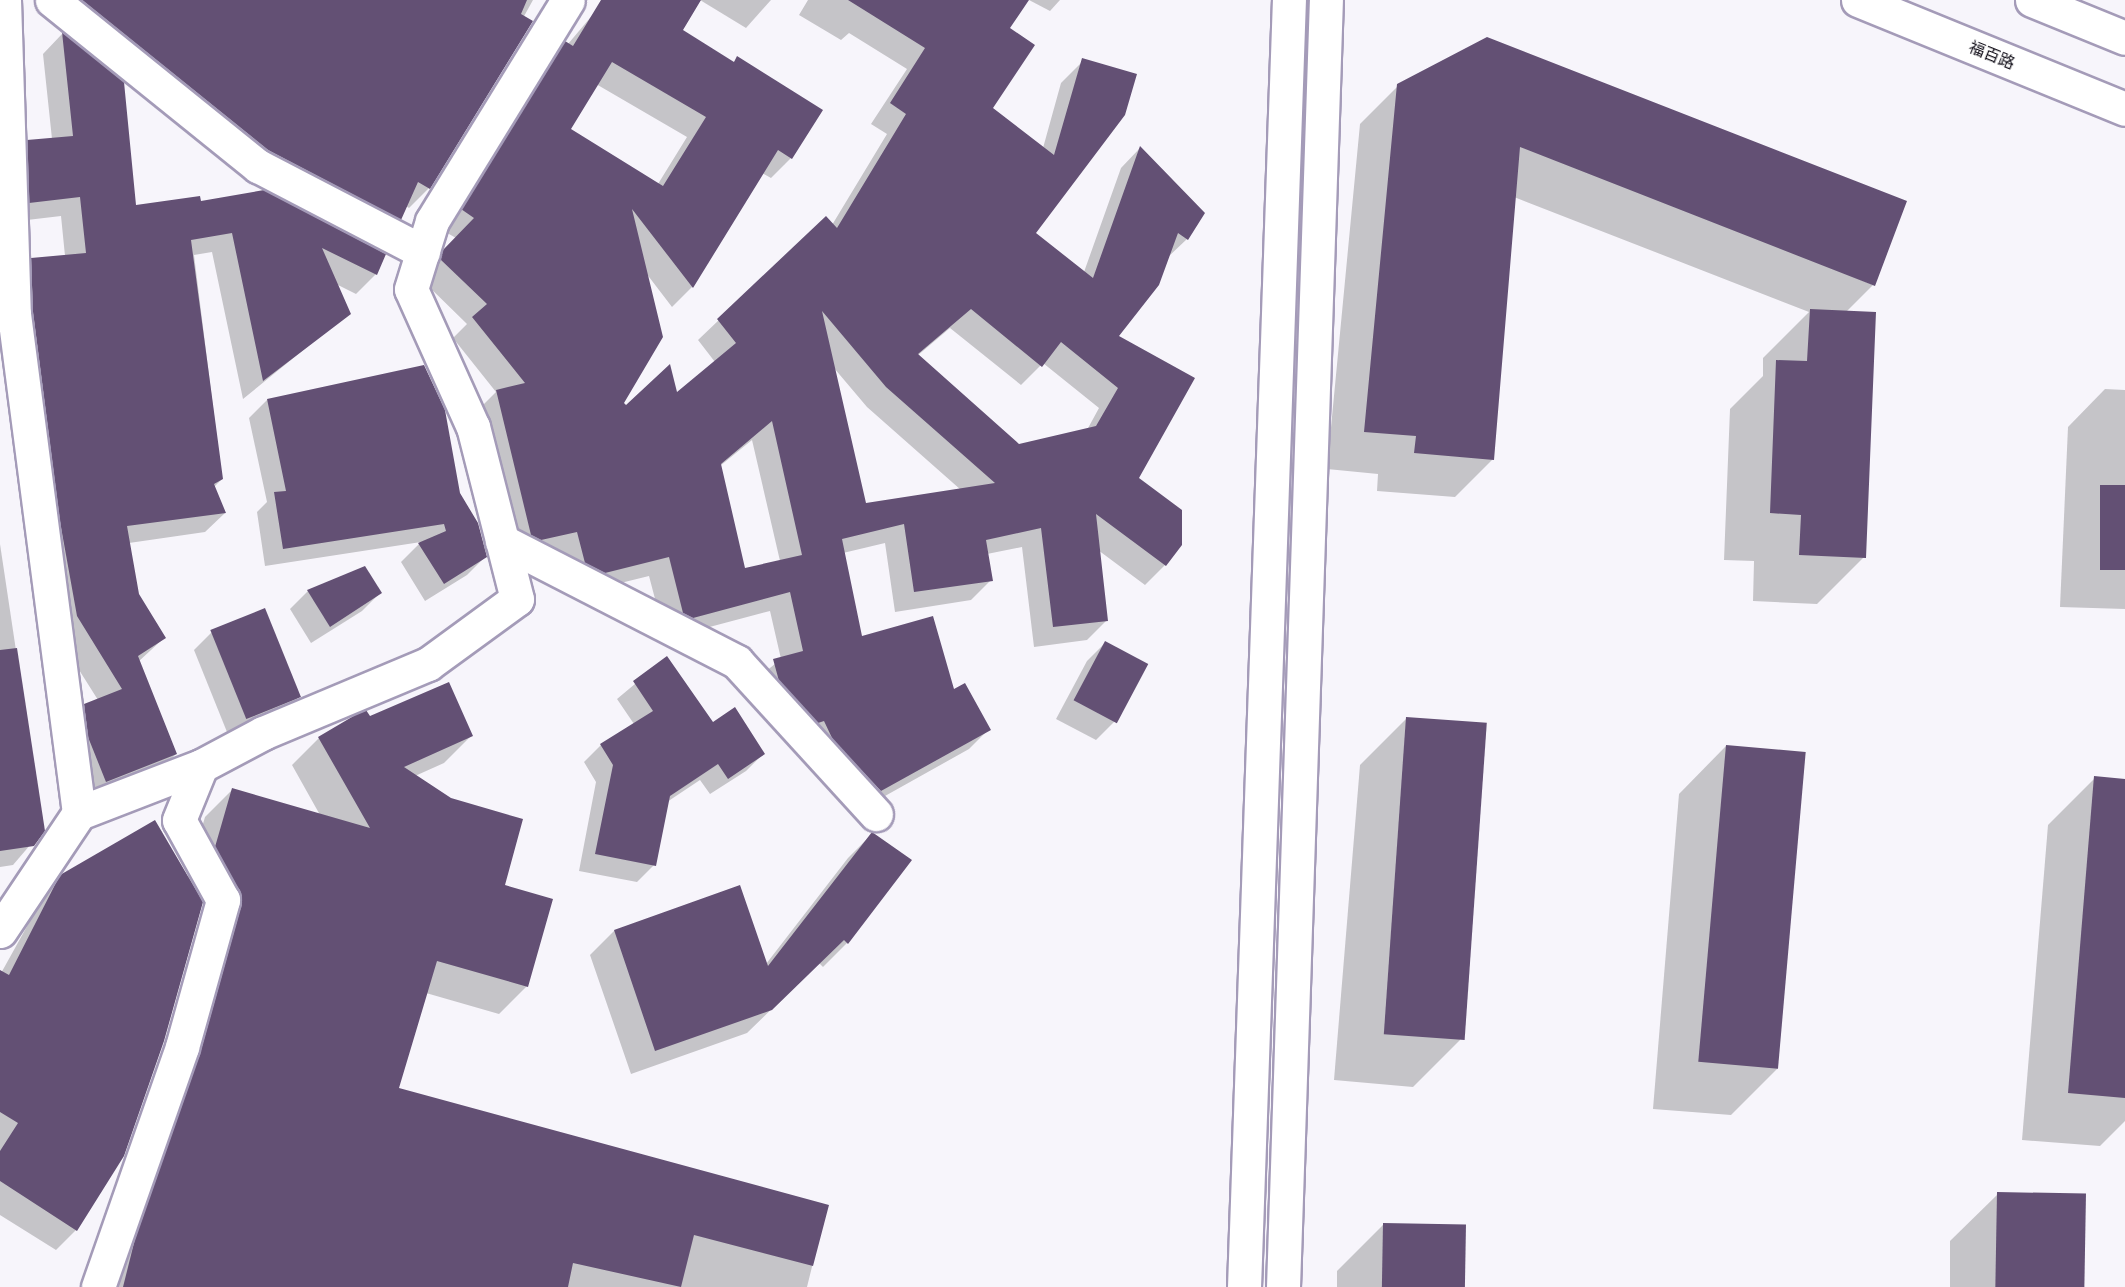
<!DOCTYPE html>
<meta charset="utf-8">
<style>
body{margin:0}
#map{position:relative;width:2125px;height:1287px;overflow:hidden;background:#f7f5fb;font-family:"Asap Condensed","Noto Sans SC",sans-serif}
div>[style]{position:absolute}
.shadow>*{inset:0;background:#0003}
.building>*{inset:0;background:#635074;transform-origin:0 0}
.roads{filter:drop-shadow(2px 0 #a49bb8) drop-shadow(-2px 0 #a49bb8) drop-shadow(0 2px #a49bb8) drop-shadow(0 -2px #a49bb8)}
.street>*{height:33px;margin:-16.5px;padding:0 16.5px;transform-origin:16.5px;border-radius:16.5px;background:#fff}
.secondary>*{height:33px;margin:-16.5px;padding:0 16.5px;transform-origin:16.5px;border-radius:16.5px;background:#fff}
.primary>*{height:33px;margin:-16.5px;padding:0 16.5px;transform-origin:16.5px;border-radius:16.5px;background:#fff}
span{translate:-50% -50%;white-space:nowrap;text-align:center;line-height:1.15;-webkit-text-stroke:6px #fff;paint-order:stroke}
.street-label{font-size:16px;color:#13101a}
</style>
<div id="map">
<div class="shadow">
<i style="clip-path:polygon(56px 0,533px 0,429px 188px,409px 208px,406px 206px,400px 219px,380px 239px)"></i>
<i style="clip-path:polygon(evenodd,619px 0,700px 0,681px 31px,733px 63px,738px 58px,821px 110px,791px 158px,771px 178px,762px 173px,692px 287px,672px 307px,646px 273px,622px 403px,626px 407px,676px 394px,715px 362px,698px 340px,826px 218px,832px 225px,887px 134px,871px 124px,907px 69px,849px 33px,841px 40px,799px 15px,808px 0,1028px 0,1008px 28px,991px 108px,1043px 148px,1061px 83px,1081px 63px,1034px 233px,1084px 272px,1121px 168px,1140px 148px,1187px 239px,1167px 258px,1117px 336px,1137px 479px,1165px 565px,1145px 585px,1098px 550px,1107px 620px,1087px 640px,1034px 647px,1022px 547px,987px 554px,991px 580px,971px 600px,895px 612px,885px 543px,843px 553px,861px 638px,953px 691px,989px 729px,969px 749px,860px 810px,754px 681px,781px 659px,770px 611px,672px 637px,664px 633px,649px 576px,584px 592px,520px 559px,477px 411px,496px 392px,453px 338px,467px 324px,421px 279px,456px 238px,442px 230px,545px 62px,568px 44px,595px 12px,619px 0,596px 84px,687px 137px,658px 184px,569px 129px,596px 84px,619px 0,950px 328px,1021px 385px,1043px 363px,1099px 408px,1087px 430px,1019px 445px,917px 356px,950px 328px,619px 0,834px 368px,867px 407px,961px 490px,865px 505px,834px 368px,619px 0,752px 440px,780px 561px,744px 569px,720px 466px,752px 440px)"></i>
<i style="clip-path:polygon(700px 0,771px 0,746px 28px)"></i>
<i style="clip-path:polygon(1029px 0,1060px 0,1050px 11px)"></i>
<i style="clip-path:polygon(62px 34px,135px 207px,200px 203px,264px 192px,376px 274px,356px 294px,336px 284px,349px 313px,243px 399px,212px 252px,194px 255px,222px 479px,214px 487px,225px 513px,205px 532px,129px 543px,137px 595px,164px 638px,138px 662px,176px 754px,156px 774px,86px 801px,65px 726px,85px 706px,98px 700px,57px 635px,12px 279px,32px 259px,65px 256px,61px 216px,10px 222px,8px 161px,28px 142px,52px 139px,43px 54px)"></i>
<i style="clip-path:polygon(1398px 86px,1873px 285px,1846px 312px,1864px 557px,1817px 604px,1753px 601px,1754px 561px,1724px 560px,1730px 409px,1763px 376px,1763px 358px,1809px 312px,1514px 197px,1493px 459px,1455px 497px,1377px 491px,1378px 474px,1327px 469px,1360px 124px)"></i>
<i style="clip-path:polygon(2105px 389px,2125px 390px,2125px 609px,2060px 607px,2068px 427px)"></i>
<i style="clip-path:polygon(267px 400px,459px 494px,485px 557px,467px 575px,425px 601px,401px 562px,421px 542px,265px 566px,257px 512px,267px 502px,249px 418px)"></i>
<i style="clip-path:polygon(0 544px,43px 830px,13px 865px,0 867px)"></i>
<i style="clip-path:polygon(308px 591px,380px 593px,362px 611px,311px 643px,290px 609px)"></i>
<i style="clip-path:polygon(212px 632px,300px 696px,281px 714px,229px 737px,194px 650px)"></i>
<i style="clip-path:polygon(1105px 643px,1114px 722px,1096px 740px,1056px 719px,1087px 661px)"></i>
<i style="clip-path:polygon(666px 658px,713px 724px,763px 754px,746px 771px,710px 794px,700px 780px,667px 802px,654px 865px,637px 882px,579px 871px,596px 782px,584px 762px,601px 745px,634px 724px,617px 699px)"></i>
<i style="clip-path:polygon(369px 718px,471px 736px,444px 763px,415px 776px,503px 886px,527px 986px,499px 1014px,426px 993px,397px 1089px,827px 1206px,807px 1287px,103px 1287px,213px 919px,202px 899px,163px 1041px,76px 1230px,56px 1250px,0 1215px,0 975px,45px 894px,66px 873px,187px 878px,205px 817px,232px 790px,320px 815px,292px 765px,319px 738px)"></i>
<i style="clip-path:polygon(1407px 718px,1460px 1040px,1413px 1087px,1334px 1080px,1360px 765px)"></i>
<i style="clip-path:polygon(1726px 746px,1778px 1068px,1731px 1115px,1653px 1109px,1679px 794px)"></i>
<i style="clip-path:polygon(2095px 778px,2125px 780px,2125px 1121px,2100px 1146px,2022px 1140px,2048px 825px)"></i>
<i style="clip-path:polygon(872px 834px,847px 943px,823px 967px,819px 963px,747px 1033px,631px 1074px,590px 955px,614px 931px,739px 887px,766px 964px,848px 858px)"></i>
<i style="clip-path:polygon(1998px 1194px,2083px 1287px,1950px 1287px,1950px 1241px)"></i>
<i style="clip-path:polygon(1384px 1224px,1464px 1287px,1337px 1287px,1337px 1271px)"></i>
</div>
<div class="building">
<i style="clip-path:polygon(82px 0,527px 0,521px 14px,533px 21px,430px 189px,418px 182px,401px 220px,268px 150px)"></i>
<i style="clip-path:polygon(evenodd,601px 0,701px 0,683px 30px,734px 62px,737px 56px,823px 110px,792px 159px,778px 150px,693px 288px,632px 209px,663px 337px,624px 403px,626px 405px,670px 364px,677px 392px,736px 343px,717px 319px,826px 216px,837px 228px,906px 114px,890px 103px,925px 48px,848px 0,1029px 0,1010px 28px,1035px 45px,993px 108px,1054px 155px,1082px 58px,1137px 74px,1125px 115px,1036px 233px,1093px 278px,1140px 146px,1205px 213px,1188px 240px,1178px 233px,1159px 285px,1119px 336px,1195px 378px,1139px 478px,1182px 510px,1182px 545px,1166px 566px,1096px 514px,1108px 621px,1053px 627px,1041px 528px,986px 540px,993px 581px,914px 592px,904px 524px,842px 539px,862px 636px,933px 616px,954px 689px,965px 683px,991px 730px,881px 791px,833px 740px,824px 721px,818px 723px,779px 681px,773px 659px,803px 651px,790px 592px,693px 618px,683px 613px,669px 557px,605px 573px,585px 563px,577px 532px,541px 540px,531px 535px,496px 390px,525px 383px,472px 317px,487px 304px,440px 259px,442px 251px,474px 218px,461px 209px,565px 41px,573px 46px,601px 0,612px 62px,706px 117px,663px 186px,571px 129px,612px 62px,601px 0,971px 309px,1042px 367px,1061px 342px,1118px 388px,1096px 426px,1019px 444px,918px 354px,971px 309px,601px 0,822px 311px,886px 387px,995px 483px,866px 503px,822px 311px,601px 0,772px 421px,802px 555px,745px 568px,721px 464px,772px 421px)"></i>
<i style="clip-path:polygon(62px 32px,124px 82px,136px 205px,200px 196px,201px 201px,264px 190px,386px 254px,377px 275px,322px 248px,351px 314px,263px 381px,232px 233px,191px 240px,223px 479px,214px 484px,226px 513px,127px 526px,139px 594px,166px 638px,138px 656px,177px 754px,106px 782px,88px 737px,84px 704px,122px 689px,77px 616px,59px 516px,33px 312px,31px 258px,86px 253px,80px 197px,29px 203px,27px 140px,73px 136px)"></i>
<i style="clip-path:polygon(1487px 37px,1907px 201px,1875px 286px,1520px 147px,1494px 460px,1414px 453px,1416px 436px,1364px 432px,1397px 84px)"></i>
<i style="clip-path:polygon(1810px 309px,1876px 312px,1866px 558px,1799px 555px,1801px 515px,1770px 513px,1776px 360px,1807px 361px)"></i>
<i style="clip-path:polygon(424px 365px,445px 410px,460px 493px,478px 523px,487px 557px,444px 584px,418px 543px,446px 531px,444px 524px,283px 549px,274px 492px,286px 491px,267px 399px)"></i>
<i style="left:2100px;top:485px;width:25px;height:85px"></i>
<i style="clip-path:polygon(365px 566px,382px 593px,330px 627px,307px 590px)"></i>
<i style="left:265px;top:608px;width:96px;height:59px;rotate:68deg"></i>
<i style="left:1105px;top:641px;width:49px;height:67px;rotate:28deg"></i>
<i style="clip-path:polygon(17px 648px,45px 831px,34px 846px,0 851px,0 650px)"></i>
<i style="clip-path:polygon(667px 656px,713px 722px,735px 707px,765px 754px,728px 779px,718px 764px,670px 796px,656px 866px,595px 854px,613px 765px,600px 744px,653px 711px,633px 681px)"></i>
<i style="clip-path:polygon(449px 682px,473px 736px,404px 767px,451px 798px,523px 819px,505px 885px,553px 899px,528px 987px,437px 961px,399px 1088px,829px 1205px,813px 1266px,694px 1235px,681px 1287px,573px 1263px,568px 1287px,123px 1287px,136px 1235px,200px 1053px,241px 905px,239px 891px,215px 847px,232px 788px,370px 828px,318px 737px,357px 714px,366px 710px,370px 716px)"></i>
<i style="left:1406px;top:717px;width:81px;height:318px;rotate:4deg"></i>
<i style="left:1726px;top:745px;width:80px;height:318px;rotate:5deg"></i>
<i style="clip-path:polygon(2094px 776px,2125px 779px,2125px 1098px,2068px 1093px)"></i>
<i style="clip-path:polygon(155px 820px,203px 902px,164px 1041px,124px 1156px,77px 1231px,0 1181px,0 1151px,18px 1123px,0 1112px,0 970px,9px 975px,60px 875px)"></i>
<i style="clip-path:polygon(872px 832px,912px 860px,848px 944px,844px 940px,772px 1010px,655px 1051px,614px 930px,740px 885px,768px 966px)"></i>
<i style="left:1997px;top:1192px;width:89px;height:95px;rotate:1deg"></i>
<i style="left:1383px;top:1223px;width:83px;height:64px;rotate:1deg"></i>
</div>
<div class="roads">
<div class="street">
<i style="left:4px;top:0;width:314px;rotate:88.2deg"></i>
<i style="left:52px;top:0;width:265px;rotate:38.9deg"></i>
<i style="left:258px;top:166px;width:186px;rotate:27.5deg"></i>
<i style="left:0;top:315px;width:14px;rotate:-4deg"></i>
<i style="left:14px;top:314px;width:503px;rotate:82.58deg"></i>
<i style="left:502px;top:541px;width:264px;rotate:27.2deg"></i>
<i style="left:737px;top:662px;width:206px;rotate:47.6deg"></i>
<i style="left:0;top:931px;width:142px;rotate:-56.2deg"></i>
<i style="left:79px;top:813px;width:131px;rotate:-21.1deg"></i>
<i style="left:201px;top:766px;width:70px;rotate:-28deg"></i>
<i style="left:263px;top:733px;width:179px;rotate:-22.7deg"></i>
<i style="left:428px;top:664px;width:110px;rotate:-36.1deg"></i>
<i style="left:517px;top:599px;width:178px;rotate:-104.3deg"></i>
<i style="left:473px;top:427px;width:151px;rotate:-114.2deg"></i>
<i style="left:411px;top:289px;width:71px;rotate:-72.8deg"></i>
<i style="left:432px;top:221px;width:259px;rotate:-58.4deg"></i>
<i style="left:98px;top:1287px;width:254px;rotate:-70.7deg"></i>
<i style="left:182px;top:1047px;width:153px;rotate:-74.4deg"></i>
<i style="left:223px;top:900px;width:91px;rotate:-118.8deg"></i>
<i style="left:179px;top:820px;width:58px;rotate:-67.8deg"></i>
</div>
<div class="secondary">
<i style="left:1244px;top:1287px;width:1288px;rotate:-88deg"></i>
<i style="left:1283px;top:1287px;width:1288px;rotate:-88.09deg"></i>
</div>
<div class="primary">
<i style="left:1858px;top:0;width:288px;rotate:22.2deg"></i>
<i style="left:2032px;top:0;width:100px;rotate:22.2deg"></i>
</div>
</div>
<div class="street-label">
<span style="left:1992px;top:55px;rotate:22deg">福百路</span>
</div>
</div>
